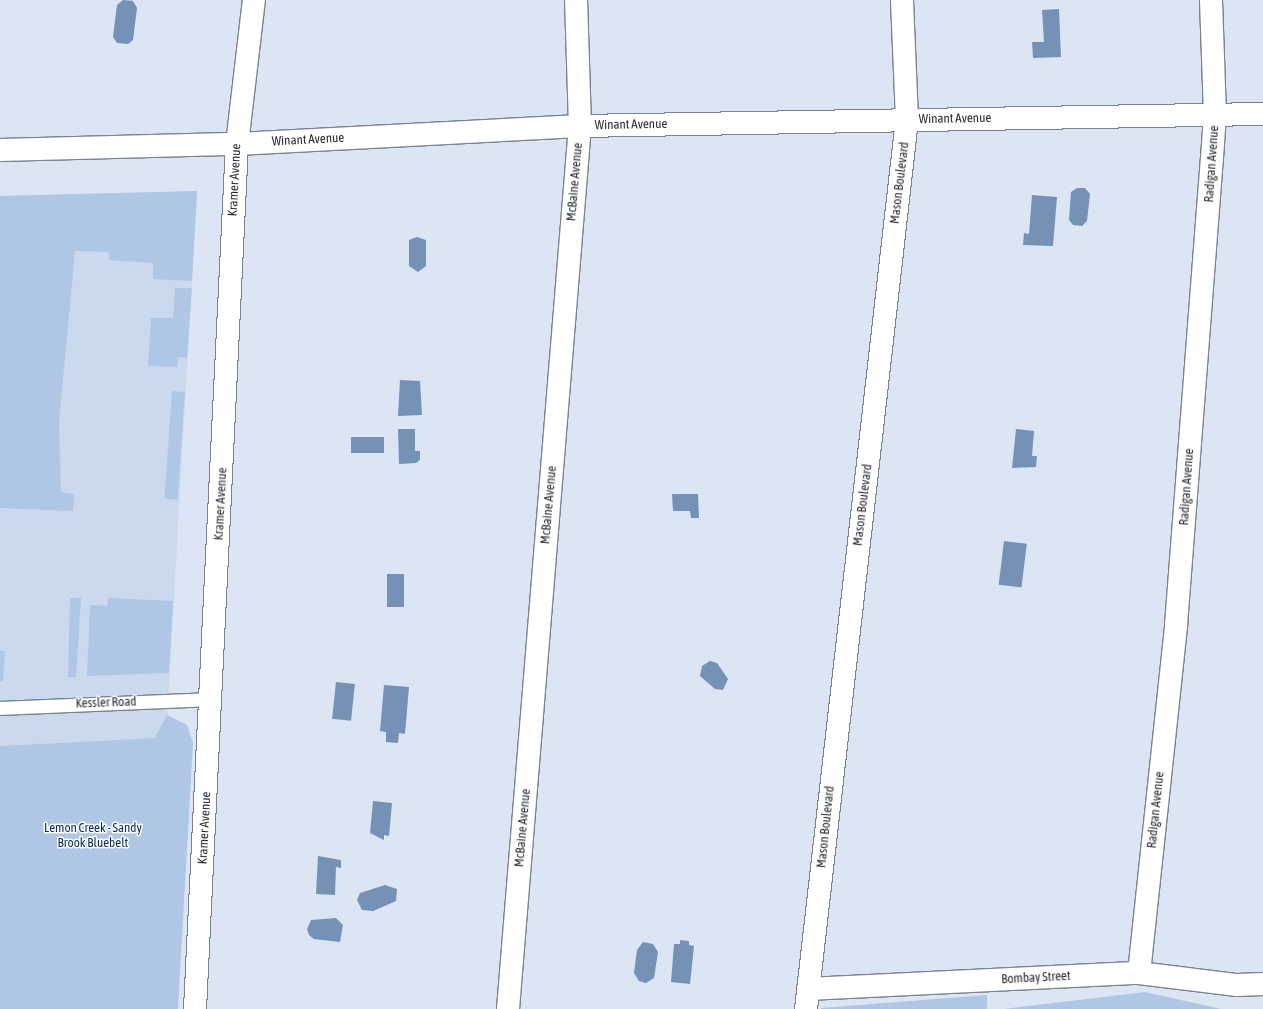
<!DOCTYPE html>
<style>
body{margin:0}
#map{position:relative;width:1263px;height:1009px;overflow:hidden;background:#dbe5f4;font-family:"Asap Condensed",sans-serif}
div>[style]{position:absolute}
.built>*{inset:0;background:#cad9ed}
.green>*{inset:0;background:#b0c6e5;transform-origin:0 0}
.water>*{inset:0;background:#7591b6;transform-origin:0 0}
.roads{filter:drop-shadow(1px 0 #79838f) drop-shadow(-1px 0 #79838f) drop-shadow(0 1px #79838f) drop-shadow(0 -1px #79838f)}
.lane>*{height:13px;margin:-6.5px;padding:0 6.5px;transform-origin:6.5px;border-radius:6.5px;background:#fff}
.street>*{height:22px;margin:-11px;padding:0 11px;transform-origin:11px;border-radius:11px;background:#fff}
span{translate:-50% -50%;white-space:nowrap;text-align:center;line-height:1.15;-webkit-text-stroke:3px #fff;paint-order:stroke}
.street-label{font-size:13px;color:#2a2e33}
.park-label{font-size:13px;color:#062d5b}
</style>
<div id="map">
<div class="built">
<i style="clip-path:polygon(197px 191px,166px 738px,0 746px,0 196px)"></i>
</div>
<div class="green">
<i style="clip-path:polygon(197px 191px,192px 281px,153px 279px,153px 263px,109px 260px,109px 252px,75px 251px,59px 422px,61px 492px,74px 494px,73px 511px,0 508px,0 196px)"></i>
<i style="clip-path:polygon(175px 288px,192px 288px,187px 358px,178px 357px,177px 367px,148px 366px,151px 318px,173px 318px)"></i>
<i style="left:172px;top:391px;width:13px;height:108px;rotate:4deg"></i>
<i style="clip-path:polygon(70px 598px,81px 598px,76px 677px,68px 677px)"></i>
<i style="clip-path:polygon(108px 598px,173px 601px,169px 673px,87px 676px,90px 605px,107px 606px)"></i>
<i style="clip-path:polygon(0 651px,5px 651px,3px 681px,0 682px)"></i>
<i style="clip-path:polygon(167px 715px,187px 725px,193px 743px,178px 1009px,0 1009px,0 746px,155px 738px)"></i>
<i style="clip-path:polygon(1145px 992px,1221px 1009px,1004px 1009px)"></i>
<i style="clip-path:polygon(987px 995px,987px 1009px,821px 1009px,821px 1008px)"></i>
</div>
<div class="water">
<i style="clip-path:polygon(123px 0,133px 1px,137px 8px,133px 40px,128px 44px,117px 43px,113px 37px,117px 5px)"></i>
<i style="clip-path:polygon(1059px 9px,1061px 57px,1033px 58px,1032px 42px,1044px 42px,1042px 10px)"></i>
<i style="clip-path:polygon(1077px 188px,1085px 188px,1090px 194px,1087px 221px,1082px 226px,1073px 225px,1069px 220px,1071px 192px)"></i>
<i style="clip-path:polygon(1032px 195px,1057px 197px,1053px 246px,1023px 245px,1024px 233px,1029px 234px)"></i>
<i style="clip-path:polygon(417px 237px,426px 240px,426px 266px,418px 272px,409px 266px,409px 240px)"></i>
<i style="clip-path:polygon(400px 380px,420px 381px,422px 415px,398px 416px)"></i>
<i style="clip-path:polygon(398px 429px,415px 429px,415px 451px,420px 451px,420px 460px,416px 463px,399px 464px)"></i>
<i style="clip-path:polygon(1016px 429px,1034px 431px,1032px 456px,1037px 456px,1036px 467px,1012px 468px)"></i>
<i style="left:351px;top:437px;width:33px;height:16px"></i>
<i style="clip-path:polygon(672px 494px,698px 494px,699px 518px,691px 518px,690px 511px,673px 511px)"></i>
<i style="left:1004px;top:541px;width:23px;height:44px;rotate:7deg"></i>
<i style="left:404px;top:574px;width:33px;height:17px;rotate:90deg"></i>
<i style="clip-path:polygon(710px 661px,717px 663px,728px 679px,723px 690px,715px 689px,700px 676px,702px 666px)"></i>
<i style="left:336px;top:682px;width:19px;height:37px;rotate:6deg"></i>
<i style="clip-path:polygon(384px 685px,409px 687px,405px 734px,399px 733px,398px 743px,386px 742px,386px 732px,380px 731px)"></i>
<i style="clip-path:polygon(373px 801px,392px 803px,389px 836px,384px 835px,384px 840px,370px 833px)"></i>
<i style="clip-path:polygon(318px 856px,341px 860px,341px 868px,336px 867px,335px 895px,316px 894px)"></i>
<i style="clip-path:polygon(385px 885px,397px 889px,396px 901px,373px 911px,362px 910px,357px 900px,360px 893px)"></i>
<i style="clip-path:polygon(336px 918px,343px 925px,340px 942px,314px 939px,309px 935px,307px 929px,311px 920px)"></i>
<i style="clip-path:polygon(680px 940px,689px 941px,689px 945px,694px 946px,690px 984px,671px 982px,674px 944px,680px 944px)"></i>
<i style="clip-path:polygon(643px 942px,653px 944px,658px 952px,654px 978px,646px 983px,639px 981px,634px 973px,637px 950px)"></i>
</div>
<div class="roads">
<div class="lane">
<i style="left:0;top:708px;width:212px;rotate:-2.4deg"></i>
</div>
<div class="street">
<i style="left:0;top:150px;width:237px;rotate:-1.5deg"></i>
<i style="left:237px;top:144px;width:343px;rotate:-3deg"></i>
<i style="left:580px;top:126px;width:683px;rotate:-1.01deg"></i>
<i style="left:1139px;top:973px;width:350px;rotate:-83.9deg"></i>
<i style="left:1176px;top:625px;width:468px;rotate:-85.6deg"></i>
<i style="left:1212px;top:158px;width:43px;rotate:-86deg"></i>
<i style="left:1215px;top:115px;width:115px;rotate:-92deg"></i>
<i style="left:808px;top:989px;width:331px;rotate:-2.8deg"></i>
<i style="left:1139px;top:973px;width:99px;rotate:7deg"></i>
<i style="left:1237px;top:985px;width:26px;rotate:-2deg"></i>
<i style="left:195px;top:1009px;width:866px;rotate:-87.22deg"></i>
<i style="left:237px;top:144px;width:145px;rotate:-83.3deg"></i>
<i style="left:508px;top:1009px;width:886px;rotate:-85.34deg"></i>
<i style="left:580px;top:126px;width:126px;rotate:-91.8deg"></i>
<i style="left:806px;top:1009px;width:895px;rotate:-83.52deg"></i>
<i style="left:907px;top:120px;width:120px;rotate:-92.4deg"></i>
</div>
</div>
<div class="street-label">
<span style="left:955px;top:119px;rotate:-1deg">Winant Avenue</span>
<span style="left:631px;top:125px;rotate:-1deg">Winant Avenue</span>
<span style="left:308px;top:140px;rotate:-3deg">Winant Avenue</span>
<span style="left:1212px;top:164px;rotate:-86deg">Radigan Avenue</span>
<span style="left:235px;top:180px;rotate:-87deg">Kramer Avenue</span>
<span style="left:575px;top:182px;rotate:-85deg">McBaine Avenue</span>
<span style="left:900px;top:183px;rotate:-83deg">Mason Boulevard</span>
<span style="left:1187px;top:487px;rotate:-86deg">Radigan Avenue</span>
<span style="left:221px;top:504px;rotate:-87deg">Kramer Avenue</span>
<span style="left:549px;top:505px;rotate:-85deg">McBaine Avenue</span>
<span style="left:863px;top:505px;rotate:-83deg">Mason Boulevard</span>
<span style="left:106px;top:703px;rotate:-2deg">Kessler Road</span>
<span style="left:1156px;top:810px;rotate:-84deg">Radigan Avenue</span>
<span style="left:826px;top:827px;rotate:-84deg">Mason Boulevard</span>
<span style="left:205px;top:828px;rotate:-87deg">Kramer Avenue</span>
<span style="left:523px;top:828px;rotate:-85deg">McBaine Avenue</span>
<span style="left:1036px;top:978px;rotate:-3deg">Bombay Street</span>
</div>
<div class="park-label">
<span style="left:93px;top:836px">Lemon Creek - Sandy<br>Brook Bluebelt</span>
</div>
</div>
